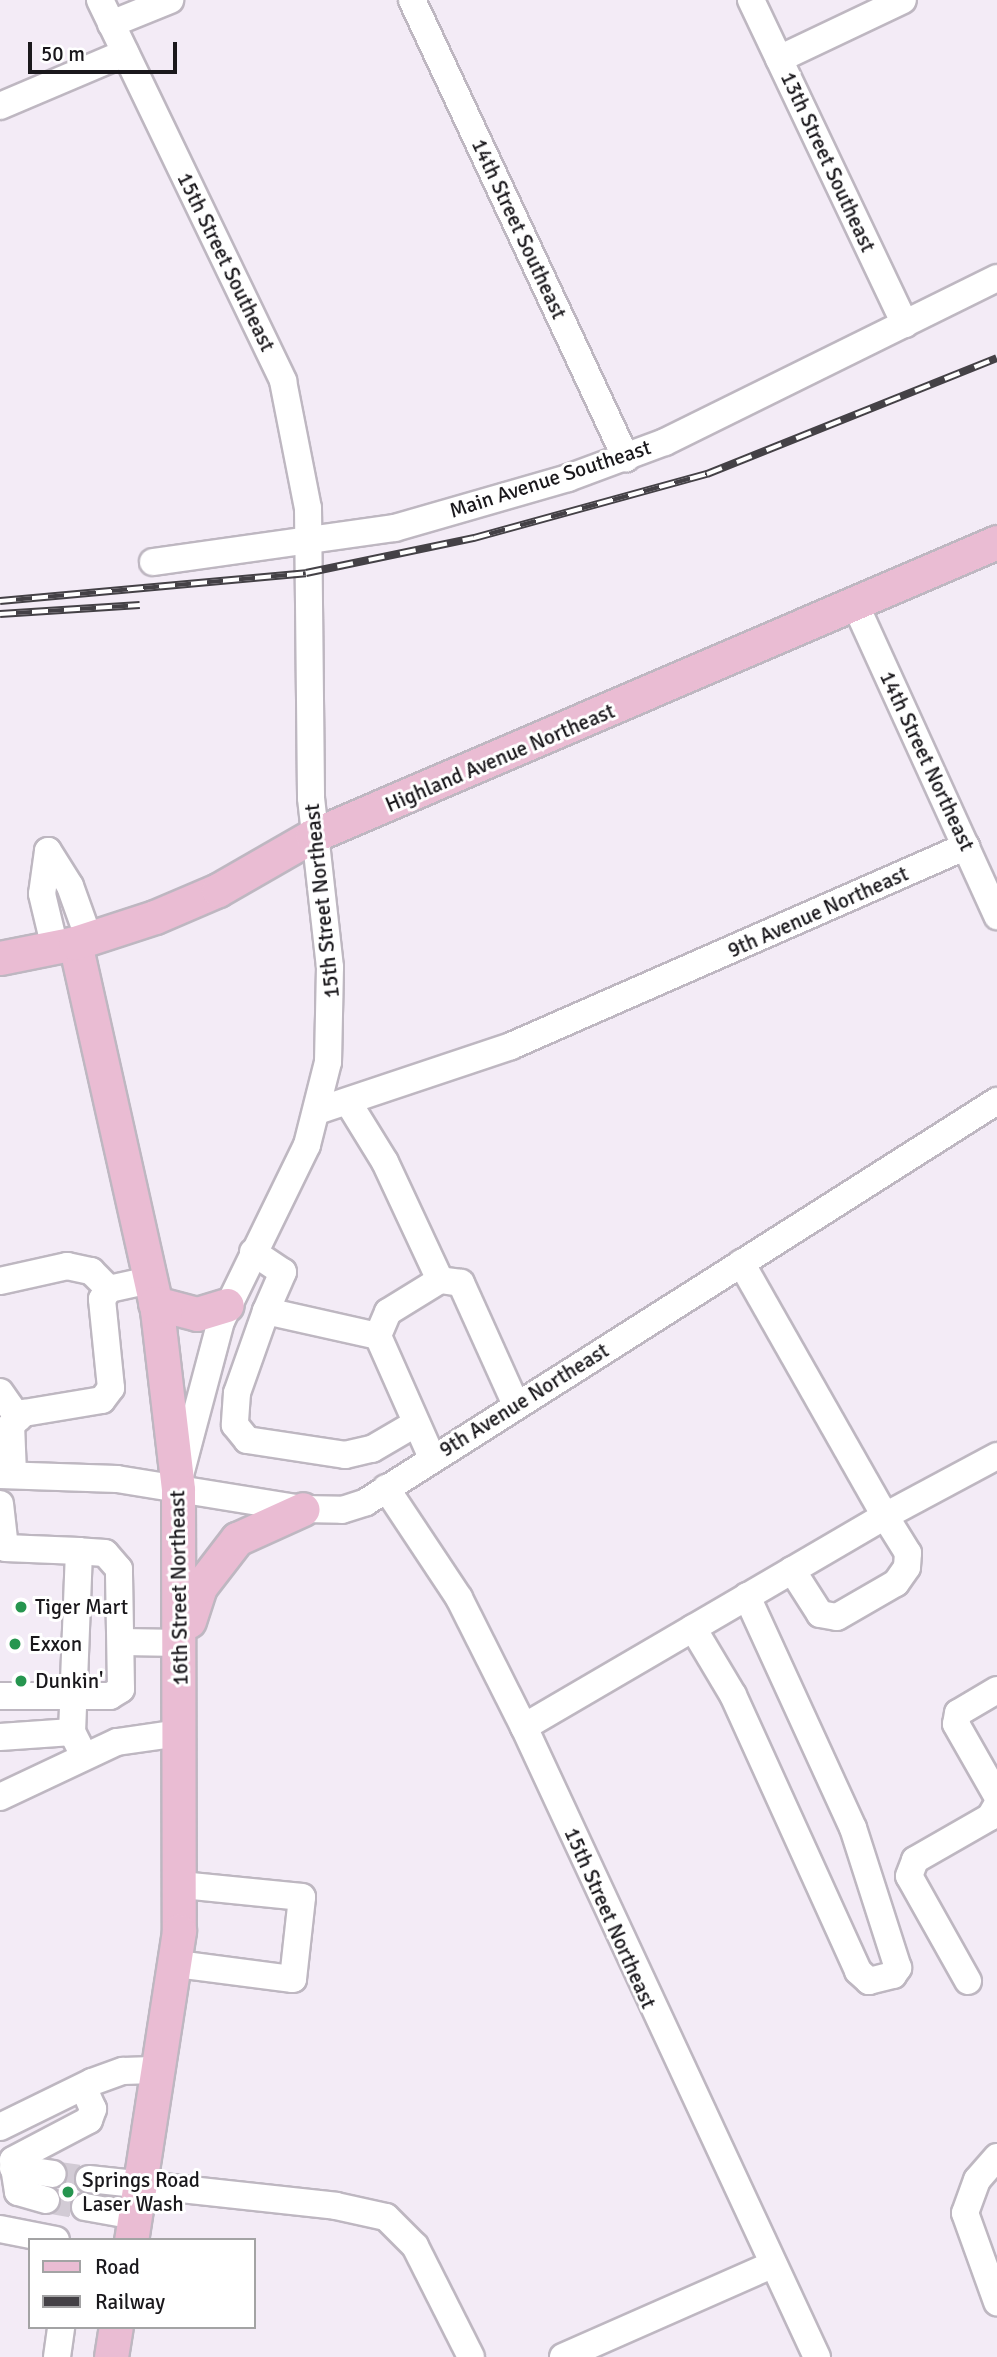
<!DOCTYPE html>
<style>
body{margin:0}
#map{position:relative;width:997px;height:2357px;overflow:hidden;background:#f3ebf6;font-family:Signika,sans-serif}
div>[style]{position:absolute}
.minor-tunnel>*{height:26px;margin-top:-13px;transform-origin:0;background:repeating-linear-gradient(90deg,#d2cbd5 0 26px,transparent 0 39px)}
.roads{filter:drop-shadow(2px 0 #beb7c1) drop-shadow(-2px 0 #beb7c1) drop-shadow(0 2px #beb7c1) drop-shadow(0 -2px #beb7c1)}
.minor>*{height:26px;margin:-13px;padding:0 13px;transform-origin:13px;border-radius:13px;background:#fff}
.major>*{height:33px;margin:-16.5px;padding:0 16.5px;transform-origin:16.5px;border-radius:16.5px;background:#eabcd3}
.rail>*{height:8px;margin-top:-4px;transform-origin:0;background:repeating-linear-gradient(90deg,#fff 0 16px,#444146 0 32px);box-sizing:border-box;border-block:2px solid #444146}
.dots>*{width:19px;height:19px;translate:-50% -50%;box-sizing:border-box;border:4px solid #fff;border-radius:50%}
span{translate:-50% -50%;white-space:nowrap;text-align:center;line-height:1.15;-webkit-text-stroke:6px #fff;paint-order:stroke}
.street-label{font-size:21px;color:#1a181c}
.poi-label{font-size:21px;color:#1a181c}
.left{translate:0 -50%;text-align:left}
.legend{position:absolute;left:28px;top:2238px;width:228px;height:91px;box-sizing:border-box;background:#fff;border:2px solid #a3a3a4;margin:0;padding:9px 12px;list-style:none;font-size:21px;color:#1a181c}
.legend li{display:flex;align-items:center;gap:14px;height:35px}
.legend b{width:35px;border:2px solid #a3a3a4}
.scale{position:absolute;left:28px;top:42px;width:149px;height:32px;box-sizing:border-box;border:4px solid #1a181c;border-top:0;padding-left:9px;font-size:21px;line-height:24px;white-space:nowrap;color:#1a181c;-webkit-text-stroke:5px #fff;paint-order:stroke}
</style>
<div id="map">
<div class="minor-tunnel">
<i style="left:53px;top:2174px;width:36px;rotate:8deg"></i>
<i style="left:46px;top:2200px;width:40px;rotate:10deg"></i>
</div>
<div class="roads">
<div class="minor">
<i style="left:100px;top:0;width:423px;rotate:64.3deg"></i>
<i style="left:283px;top:381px;width:129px;rotate:78.9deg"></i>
<i style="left:308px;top:508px;width:290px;rotate:89.4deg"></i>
<i style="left:311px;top:798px;width:170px;rotate:83.6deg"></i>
<i style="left:330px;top:967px;width:95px;rotate:91.2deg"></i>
<i style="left:328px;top:1062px;width:86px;rotate:104.2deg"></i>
<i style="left:307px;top:1145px;width:196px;rotate:116deg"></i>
<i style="left:221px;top:1321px;width:155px;rotate:104.9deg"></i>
<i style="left:412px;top:0;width:506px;rotate:64.96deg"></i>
<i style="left:751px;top:0;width:359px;rotate:64.6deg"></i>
<i style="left:111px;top:24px;width:64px;rotate:-22.1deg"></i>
<i style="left:779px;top:59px;width:137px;rotate:-25.4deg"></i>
<i style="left:0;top:106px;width:136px;rotate:-23deg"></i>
<i style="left:153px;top:562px;width:244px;rotate:-8deg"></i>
<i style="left:395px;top:528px;width:180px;rotate:-16.1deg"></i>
<i style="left:568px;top:478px;width:103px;rotate:-20.4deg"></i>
<i style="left:665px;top:442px;width:370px;rotate:-26.3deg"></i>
<i style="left:856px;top:606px;width:341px;rotate:65.5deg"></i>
<i style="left:48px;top:851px;width:43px;rotate:97.9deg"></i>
<i style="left:42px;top:894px;width:56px;rotate:76.5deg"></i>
<i style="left:48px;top:851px;width:41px;rotate:57.8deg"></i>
<i style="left:70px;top:886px;width:56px;rotate:70.3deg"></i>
<i style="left:348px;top:1102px;width:70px;rotate:58.3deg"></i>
<i style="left:385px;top:1162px;width:130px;rotate:65deg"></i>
<i style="left:440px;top:1280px;width:61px;rotate:148.4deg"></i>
<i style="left:388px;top:1312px;width:26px;rotate:113deg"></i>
<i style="left:378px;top:1336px;width:133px;rotate:66.1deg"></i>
<i style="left:317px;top:1111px;width:205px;rotate:-18.5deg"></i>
<i style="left:511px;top:1046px;width:497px;rotate:-23.7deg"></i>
<i style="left:253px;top:1252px;width:36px;rotate:34deg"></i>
<i style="left:283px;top:1272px;width:43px;rotate:113.6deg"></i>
<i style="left:266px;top:1311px;width:115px;rotate:12.6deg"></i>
<i style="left:440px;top:1280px;width:21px;rotate:8deg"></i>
<i style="left:461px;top:1283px;width:134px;rotate:65.7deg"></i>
<i style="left:0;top:1281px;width:69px;rotate:-12.6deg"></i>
<i style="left:67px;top:1266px;width:25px;rotate:12deg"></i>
<i style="left:91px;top:1271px;width:25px;rotate:45deg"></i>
<i style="left:266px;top:1311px;width:87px;rotate:109.5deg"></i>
<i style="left:237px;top:1393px;width:32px;rotate:94deg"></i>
<i style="left:235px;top:1425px;width:19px;rotate:51deg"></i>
<i style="left:247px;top:1440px;width:99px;rotate:8.7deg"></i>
<i style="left:345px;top:1455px;width:28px;rotate:-13deg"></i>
<i style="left:372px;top:1449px;width:50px;rotate:-30.2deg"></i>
<i style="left:0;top:1392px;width:32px;rotate:55deg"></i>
<i style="left:13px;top:1474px;width:49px;rotate:-92.3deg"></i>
<i style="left:11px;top:1425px;width:18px;rotate:-43deg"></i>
<i style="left:24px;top:1413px;width:79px;rotate:-9.5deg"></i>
<i style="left:102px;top:1400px;width:15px;rotate:-53deg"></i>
<i style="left:111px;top:1388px;width:89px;rotate:-95.8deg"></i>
<i style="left:102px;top:1299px;width:12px;rotate:-55deg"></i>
<i style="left:109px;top:1289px;width:42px;rotate:-12.4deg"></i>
<i style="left:0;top:1475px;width:117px;rotate:2deg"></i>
<i style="left:117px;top:1479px;width:188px;rotate:9.2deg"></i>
<i style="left:303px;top:1509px;width:39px;rotate:1deg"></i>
<i style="left:342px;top:1510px;width:25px;rotate:-18deg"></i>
<i style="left:366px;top:1502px;width:748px;rotate:-32.44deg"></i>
<i style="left:386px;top:1488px;width:132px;rotate:56.4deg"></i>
<i style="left:459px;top:1598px;width:144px;rotate:63.3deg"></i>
<i style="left:524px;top:1727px;width:695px;rotate:65.06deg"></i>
<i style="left:0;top:1504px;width:44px;rotate:83.5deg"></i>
<i style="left:5px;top:1548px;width:74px;rotate:2.3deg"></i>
<i style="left:79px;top:1551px;width:181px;rotate:92.2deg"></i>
<i style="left:72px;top:1732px;width:27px;rotate:63deg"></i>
<i style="left:792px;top:1570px;width:52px;rotate:57.5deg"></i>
<i style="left:820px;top:1614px;width:17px;rotate:10deg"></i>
<i style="left:837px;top:1617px;width:68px;rotate:-30deg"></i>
<i style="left:896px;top:1583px;width:19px;rotate:-55deg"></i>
<i style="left:907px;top:1567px;width:14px;rotate:-86deg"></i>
<i style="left:908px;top:1553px;width:44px;rotate:-121.9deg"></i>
<i style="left:885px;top:1516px;width:127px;rotate:-28.2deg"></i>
<i style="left:693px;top:1628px;width:78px;rotate:59.2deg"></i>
<i style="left:733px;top:1695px;width:303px;rotate:65.6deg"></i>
<i style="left:858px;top:1971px;width:15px;rotate:42deg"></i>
<i style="left:869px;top:1981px;width:25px;rotate:-14deg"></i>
<i style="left:893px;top:1975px;width:9px;rotate:-54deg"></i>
<i style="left:898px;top:1968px;width:147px;rotate:-107.8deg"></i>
<i style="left:853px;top:1828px;width:255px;rotate:-114.6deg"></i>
<i style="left:122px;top:1642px;width:60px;rotate:1deg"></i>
<i style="left:997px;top:1690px;width:45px;rotate:149.5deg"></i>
<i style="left:958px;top:1713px;width:11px;rotate:100deg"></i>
<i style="left:956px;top:1724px;width:83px;rotate:60.3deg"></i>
<i style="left:0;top:1696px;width:110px"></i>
<i style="left:110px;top:1696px;width:13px;rotate:-32deg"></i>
<i style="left:121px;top:1689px;width:120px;rotate:-91deg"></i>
<i style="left:119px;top:1569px;width:21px;rotate:-131deg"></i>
<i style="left:105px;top:1553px;width:26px;rotate:-176deg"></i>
<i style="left:524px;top:1727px;width:418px;rotate:-30.3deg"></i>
<i style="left:885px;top:1516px;width:291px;rotate:-119.6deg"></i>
<i style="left:0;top:1737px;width:72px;rotate:-4deg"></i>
<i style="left:0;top:1797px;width:129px;rotate:-25.2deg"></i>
<i style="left:117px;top:1742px;width:64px;rotate:-8.1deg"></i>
<i style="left:177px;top:1964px;width:117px;rotate:7.4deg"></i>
<i style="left:293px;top:1979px;width:82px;rotate:-83.7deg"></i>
<i style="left:302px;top:1897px;width:122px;rotate:-174.3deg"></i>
<i style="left:968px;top:1981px;width:120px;rotate:-119.3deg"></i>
<i style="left:909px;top:1876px;width:17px;rotate:-69deg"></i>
<i style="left:915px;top:1860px;width:86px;rotate:-29.8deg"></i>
<i style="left:990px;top:1817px;width:14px;rotate:-60deg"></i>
<i style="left:0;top:2127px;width:102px;rotate:-26.1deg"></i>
<i style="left:92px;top:2082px;width:33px;rotate:-20deg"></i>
<i style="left:123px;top:2071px;width:38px;rotate:-2deg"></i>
<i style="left:997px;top:2157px;width:30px;rotate:131deg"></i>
<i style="left:977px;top:2180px;width:35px;rotate:110deg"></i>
<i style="left:965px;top:2213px;width:95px;rotate:70.2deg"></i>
<i style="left:13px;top:2168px;width:40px;rotate:8.5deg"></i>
<i style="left:89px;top:2179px;width:248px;rotate:6.2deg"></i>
<i style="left:336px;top:2206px;width:51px;rotate:12.4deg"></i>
<i style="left:386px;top:2217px;width:41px;rotate:45deg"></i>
<i style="left:415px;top:2246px;width:124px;rotate:63.2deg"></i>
<i style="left:46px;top:2200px;width:29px;rotate:-164deg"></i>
<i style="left:18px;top:2192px;width:32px;rotate:-99deg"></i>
<i style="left:13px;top:2160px;width:86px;rotate:-27.8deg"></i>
<i style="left:89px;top:2120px;width:12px;rotate:-70deg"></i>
<i style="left:93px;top:2109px;width:24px;rotate:-114deg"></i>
<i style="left:85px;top:2207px;width:51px;rotate:10.2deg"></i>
<i style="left:0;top:2229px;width:57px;rotate:11.1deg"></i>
<i style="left:57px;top:2357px;width:30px;rotate:-82deg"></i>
<i style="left:563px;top:2357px;width:228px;rotate:-23.8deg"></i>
</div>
<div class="major">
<i style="left:75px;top:943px;width:376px;rotate:77.4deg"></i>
<i style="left:157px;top:1310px;width:181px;rotate:83.3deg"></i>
<i style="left:178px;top:1490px;width:441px;rotate:89.9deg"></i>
<i style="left:179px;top:1931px;width:313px;rotate:98.8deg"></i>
<i style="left:0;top:958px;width:76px;rotate:-11.3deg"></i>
<i style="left:75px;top:943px;width:84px;rotate:-18deg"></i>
<i style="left:155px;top:917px;width:69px;rotate:-23.2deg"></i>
<i style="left:218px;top:890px;width:108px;rotate:-29.9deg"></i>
<i style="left:312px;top:836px;width:745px;rotate:-23.23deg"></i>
<i style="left:155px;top:1303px;width:43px;rotate:14.7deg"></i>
<i style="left:197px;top:1314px;width:31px;rotate:-17deg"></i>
<i style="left:189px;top:1621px;width:36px;rotate:-72deg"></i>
<i style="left:200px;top:1587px;width:61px;rotate:-52.4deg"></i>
<i style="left:237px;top:1539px;width:72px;rotate:-24.4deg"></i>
<i style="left:111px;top:2357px;width:30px;rotate:-81deg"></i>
</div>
</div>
<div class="rail">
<i style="left:0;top:601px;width:307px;rotate:-5.2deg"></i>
<i style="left:306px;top:573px;width:172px;rotate:-11.8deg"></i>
<i style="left:474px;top:538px;width:242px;rotate:-15.4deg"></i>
<i style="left:707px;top:474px;width:312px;rotate:-21.8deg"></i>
<i style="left:0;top:614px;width:140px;rotate:-3.7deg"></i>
</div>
<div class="dots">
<i style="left:21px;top:1607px;background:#26954f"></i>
<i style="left:15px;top:1644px;background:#26954f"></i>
<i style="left:21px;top:1681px;background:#26954f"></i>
<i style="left:68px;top:2192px;background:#26954f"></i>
</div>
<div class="street-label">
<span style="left:828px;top:162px;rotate:65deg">13th Street Southeast</span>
<span style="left:519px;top:229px;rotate:65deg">14th Street Southeast</span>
<span style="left:226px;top:262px;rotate:64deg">15th Street Southeast</span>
<span style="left:550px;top:479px;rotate:-18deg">Main Avenue Southeast</span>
<span style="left:500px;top:758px;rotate:-23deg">Highland Avenue Northeast</span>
<span style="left:927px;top:761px;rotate:65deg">14th Street Northeast</span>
<span style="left:322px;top:901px;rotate:-96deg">15th Street Northeast</span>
<span style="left:818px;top:912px;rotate:-24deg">9th Avenue Northeast</span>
<span style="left:524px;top:1400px;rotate:-32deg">9th Avenue Northeast</span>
<span style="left:179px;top:1588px;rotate:-91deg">16th Street Northeast</span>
<span style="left:610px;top:1918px;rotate:66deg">15th Street Northeast</span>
</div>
<div class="poi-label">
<span class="left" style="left:35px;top:1607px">Tiger Mart</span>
<span class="left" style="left:29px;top:1644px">Exxon</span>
<span class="left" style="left:35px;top:1681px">Dunkin'</span>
<span class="left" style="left:82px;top:2192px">Springs Road<br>Laser Wash</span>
</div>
<ul class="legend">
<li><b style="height:9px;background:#eabcd3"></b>Road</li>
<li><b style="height:9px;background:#444146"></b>Railway</li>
</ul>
<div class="scale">50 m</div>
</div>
